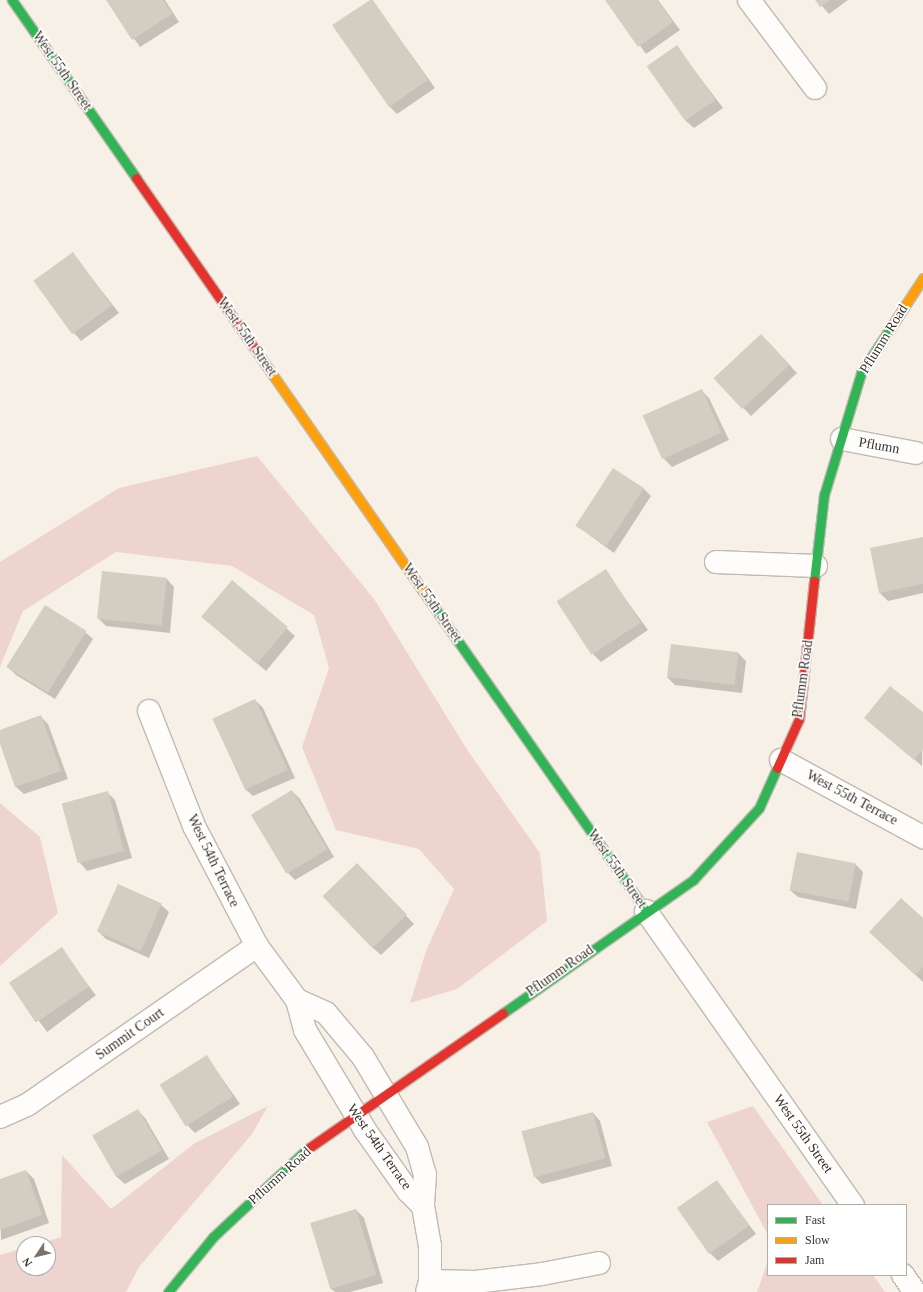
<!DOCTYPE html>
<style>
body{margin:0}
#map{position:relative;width:923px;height:1292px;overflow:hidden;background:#f7f0e7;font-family:Georgia,serif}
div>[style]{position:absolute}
.green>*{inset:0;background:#eed4cf}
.shadow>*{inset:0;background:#0003;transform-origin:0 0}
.building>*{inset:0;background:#d3cec2;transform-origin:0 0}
.roads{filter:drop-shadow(1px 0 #c1bab1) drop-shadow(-1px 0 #c1bab1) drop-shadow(0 1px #c1bab1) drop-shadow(0 -1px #c1bab1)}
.street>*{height:22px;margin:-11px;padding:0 11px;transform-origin:11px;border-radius:11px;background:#fefdfb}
.fast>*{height:9px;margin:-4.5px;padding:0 4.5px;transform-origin:4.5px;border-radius:4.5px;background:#30b455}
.slow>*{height:9px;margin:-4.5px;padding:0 4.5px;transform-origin:4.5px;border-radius:4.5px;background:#ff9f0a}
.jam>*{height:9px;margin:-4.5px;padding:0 4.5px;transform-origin:4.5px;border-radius:4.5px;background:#e5322d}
span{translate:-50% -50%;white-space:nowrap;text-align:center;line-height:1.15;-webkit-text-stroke:3.5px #fff;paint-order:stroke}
.street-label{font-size:14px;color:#393127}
.legend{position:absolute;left:767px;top:1204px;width:140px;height:72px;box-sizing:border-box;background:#fff;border:1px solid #b0ada9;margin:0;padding:5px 7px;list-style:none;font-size:12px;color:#393127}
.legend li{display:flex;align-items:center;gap:8px;height:20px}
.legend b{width:20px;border:1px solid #b0ada9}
.north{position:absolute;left:16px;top:1236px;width:40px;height:40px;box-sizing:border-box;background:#fff;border:1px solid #b0ada9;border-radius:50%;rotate:235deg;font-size:11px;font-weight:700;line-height:16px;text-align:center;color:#393127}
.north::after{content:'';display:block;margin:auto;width:14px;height:18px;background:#7c746a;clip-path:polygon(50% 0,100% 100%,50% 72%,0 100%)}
</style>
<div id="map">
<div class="green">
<i style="clip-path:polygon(257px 456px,374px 599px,468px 751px,540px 853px,547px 921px,457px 989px,410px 1003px,426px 951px,454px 889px,419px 849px,336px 830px,302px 747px,329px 668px,314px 615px,232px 566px,116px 552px,23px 611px,0 667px,0 562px,119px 488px)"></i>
<i style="clip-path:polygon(0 803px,40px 837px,58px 913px,0 966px)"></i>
<i style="clip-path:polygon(268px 1106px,252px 1134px,139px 1267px,126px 1292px,0 1292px,0 1255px,24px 1248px,24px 1268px,48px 1268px,48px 1244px,38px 1244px,61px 1237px,62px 1155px,111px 1209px,195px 1143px)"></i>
<i style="clip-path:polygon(753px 1106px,823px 1205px,768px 1205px,768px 1235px,707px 1122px)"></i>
<i style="clip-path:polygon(768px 1261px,768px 1275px,873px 1275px,885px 1292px,757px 1292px)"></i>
</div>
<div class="shadow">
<i style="clip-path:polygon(107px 0,165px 0,179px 22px,140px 47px)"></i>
<i style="clip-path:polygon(372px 0,435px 88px,397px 114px,389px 106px)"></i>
<i style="clip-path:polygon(607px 0,658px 0,680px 30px,646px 54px)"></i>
<i style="clip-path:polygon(817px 0,848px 0,829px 14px)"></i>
<i style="clip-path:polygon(676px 46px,723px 108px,694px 128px,686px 121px)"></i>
<i style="clip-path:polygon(73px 254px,119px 313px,81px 341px,74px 333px)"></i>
<i style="clip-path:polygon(769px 343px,797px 373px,751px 416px,716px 379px)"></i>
<i style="clip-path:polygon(701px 390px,709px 398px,729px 440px,672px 467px,664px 459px)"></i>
<i style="clip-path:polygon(643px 488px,651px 496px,614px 553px,577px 526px)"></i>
<i style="clip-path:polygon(923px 538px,923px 593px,888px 601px,880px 593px,871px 549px)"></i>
<i style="clip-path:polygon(605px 571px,648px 630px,601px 662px,593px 654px)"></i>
<i style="clip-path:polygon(167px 579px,174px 587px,170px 633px,106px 626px,98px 618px)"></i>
<i style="clip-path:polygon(232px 581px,295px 636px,266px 671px,210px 623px)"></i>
<i style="clip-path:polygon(85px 632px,93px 639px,55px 699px,16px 675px,8px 667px)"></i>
<i style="clip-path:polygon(738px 653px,746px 661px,742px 693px,675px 685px,667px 677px)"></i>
<i style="clip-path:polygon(255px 700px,263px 708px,295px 778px,253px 796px,245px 789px,213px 719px)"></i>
<i style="clip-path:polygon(923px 714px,922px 766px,865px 718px)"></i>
<i style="clip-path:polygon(40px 716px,48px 724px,68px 779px,24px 794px,16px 787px,0 741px,0 731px)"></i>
<i style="clip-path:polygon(292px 791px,300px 799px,334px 857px,295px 880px,287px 872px,252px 815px)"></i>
<i style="clip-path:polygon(107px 792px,115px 800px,132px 858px,87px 871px,80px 863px)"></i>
<i style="clip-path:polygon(855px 864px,863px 872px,856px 909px,798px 897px,790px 890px)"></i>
<i style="clip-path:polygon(364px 872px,414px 924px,381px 955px,373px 948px)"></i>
<i style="clip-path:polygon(161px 905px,169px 912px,149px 958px,106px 939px,99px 932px)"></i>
<i style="clip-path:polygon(923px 920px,923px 982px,878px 940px)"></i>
<i style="left:61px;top:949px;width:58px;height:61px;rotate:53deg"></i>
<i style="clip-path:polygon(207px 1057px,240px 1104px,195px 1133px,187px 1125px)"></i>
<i style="clip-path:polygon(138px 1111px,145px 1118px,169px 1159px,125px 1184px,117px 1177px,94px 1136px)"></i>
<i style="clip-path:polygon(593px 1113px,600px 1121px,612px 1166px,542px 1184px,535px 1177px)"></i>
<i style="clip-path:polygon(26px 1171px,34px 1179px,49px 1223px,1px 1240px,0 1180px)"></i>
<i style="clip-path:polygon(717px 1182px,756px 1234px,718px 1261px,710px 1253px)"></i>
<i style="clip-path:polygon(356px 1210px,364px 1218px,383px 1283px,350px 1292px,335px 1292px,330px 1288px)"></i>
</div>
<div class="building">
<i style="clip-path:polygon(106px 0,163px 0,172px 14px,132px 40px)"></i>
<i style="clip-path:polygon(370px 0,373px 0,428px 80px,389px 107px,332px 25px)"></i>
<i style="clip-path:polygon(605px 0,657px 0,673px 22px,638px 47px)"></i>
<i style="clip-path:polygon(815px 0,830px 0,820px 7px)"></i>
<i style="left:677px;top:45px;width:67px;height:37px;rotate:55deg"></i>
<i style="left:73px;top:252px;width:66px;height:49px;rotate:54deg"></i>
<i style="left:761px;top:334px;width:42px;height:65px;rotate:47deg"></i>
<i style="left:702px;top:389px;width:48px;height:65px;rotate:66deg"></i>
<i style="left:613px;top:468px;width:37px;height:69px;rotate:33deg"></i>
<i style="clip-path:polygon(923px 537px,923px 584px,879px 593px,870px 548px)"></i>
<i style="left:606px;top:569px;width:64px;height:59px;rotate:57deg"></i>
<i style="left:102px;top:571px;width:65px;height:48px;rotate:6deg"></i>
<i style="left:232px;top:580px;width:73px;height:48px;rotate:40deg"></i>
<i style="left:45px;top:605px;width:49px;height:73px;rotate:32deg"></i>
<i style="left:671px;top:644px;width:68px;height:33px;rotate:7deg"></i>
<i style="clip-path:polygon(890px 686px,923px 712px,923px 749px,914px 760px,864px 718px)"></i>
<i style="left:255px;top:699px;width:78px;height:47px;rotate:65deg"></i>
<i style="clip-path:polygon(41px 715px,61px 771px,15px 787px,0 744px,0 730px)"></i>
<i style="left:292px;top:790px;width:69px;height:48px;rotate:59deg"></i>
<i style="left:108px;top:791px;width:62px;height:48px;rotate:75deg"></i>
<i style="left:797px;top:852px;width:60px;height:39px;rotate:11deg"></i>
<i style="left:357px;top:863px;width:72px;height:48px;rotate:46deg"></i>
<i style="left:118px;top:884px;width:48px;height:52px;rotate:24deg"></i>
<i style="clip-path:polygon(901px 898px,923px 918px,923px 967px,915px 975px,869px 932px)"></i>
<i style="left:62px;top:947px;width:48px;height:64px;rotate:56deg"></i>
<i style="left:207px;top:1055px;width:49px;height:56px;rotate:58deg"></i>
<i style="left:138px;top:1109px;width:48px;height:53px;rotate:60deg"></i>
<i style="left:593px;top:1112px;width:48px;height:74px;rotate:75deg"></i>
<i style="clip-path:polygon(26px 1170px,42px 1215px,0 1230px,0 1179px)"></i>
<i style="left:717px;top:1180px;width:56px;height:49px;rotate:55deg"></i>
<i style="left:356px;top:1209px;width:69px;height:48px;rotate:73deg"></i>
</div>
<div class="roads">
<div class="street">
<i style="left:749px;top:0;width:110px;rotate:53.1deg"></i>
<i style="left:842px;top:439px;width:75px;rotate:10.7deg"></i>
<i style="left:716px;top:562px;width:100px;rotate:2.3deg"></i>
<i style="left:149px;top:711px;width:123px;rotate:68.6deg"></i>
<i style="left:194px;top:826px;width:136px;rotate:62.3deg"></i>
<i style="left:257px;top:946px;width:67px;rotate:53.5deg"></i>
<i style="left:297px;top:1000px;width:31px;rotate:75deg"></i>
<i style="left:305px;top:1030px;width:117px;rotate:59deg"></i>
<i style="left:365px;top:1130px;width:75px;rotate:54.8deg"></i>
<i style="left:408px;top:1191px;width:21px;rotate:45deg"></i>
<i style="left:781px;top:760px;width:162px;rotate:28.5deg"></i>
<i style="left:646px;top:911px;width:360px;rotate:54.9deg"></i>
<i style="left:297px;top:1000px;width:32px;rotate:24deg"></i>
<i style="left:326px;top:1013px;width:57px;rotate:49.9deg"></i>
<i style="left:363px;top:1057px;width:105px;rotate:59deg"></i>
<i style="left:417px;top:1147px;width:29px;rotate:74deg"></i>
<i style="left:425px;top:1175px;width:31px;rotate:94deg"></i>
<i style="left:423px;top:1206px;width:41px;rotate:80.1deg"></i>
<i style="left:430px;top:1246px;width:35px;rotate:90deg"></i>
<i style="left:430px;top:1281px;width:11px;rotate:105deg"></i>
<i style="left:0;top:1117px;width:30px;rotate:-24deg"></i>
<i style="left:27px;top:1105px;width:280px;rotate:-34.7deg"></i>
<i style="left:903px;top:1275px;width:21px;rotate:55deg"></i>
<i style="left:430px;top:1281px;width:45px;rotate:1.3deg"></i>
<i style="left:475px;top:1282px;width:67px;rotate:-6.8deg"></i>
<i style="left:542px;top:1274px;width:58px;rotate:-10.9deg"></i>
</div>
<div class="fast">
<i style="left:12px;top:0;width:217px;rotate:55.1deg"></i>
<i style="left:814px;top:581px;width:87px;rotate:-83.4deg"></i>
<i style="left:824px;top:495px;width:127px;rotate:-73.1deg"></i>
<i style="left:861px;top:373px;width:59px;rotate:-56.9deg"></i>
<i style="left:423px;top:591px;width:390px;rotate:55.1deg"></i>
<i style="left:503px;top:1013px;width:232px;rotate:-35deg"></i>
<i style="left:693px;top:880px;width:98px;rotate:-47.5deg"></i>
<i style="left:759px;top:808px;width:44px;rotate:-65.8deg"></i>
<i style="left:168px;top:1292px;width:71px;rotate:-50.7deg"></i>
<i style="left:213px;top:1237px;width:127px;rotate:-43.1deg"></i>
</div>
<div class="slow">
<i style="left:893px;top:324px;width:55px;rotate:-56.9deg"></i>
<i style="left:261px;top:358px;width:284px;rotate:55.2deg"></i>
</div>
<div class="jam">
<i style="left:136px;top:178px;width:219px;rotate:55.2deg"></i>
<i style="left:777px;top:768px;width:54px;rotate:-65.8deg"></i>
<i style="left:799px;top:719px;width:139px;rotate:-83.8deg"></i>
<i style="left:306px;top:1150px;width:240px;rotate:-34.8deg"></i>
</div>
</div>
<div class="street-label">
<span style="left:62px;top:71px;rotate:55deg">West 55th Street</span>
<span style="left:247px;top:337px;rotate:55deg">West 55th Street</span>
<span style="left:884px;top:339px;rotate:-58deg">Pflumm Road</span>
<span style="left:879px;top:446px;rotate:10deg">Pflumn</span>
<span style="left:432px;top:603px;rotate:55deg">West 55th Street</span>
<span style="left:803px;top:679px;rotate:-82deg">Pflumm Road</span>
<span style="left:852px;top:798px;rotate:28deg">West 55th Terrace</span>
<span style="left:213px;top:861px;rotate:64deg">West 54th Terrace</span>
<span style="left:617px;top:869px;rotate:55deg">West 55th Street</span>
<span style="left:560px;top:971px;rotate:-35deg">Pflumm Road</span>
<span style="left:130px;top:1034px;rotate:-35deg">Summit Court</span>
<span style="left:803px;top:1134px;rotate:55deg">West 55th Street</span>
<span style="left:379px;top:1147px;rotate:55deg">West 54th Terrace</span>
<span style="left:280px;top:1176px;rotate:-42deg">Pflumm Road</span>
</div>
<ul class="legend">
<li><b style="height:5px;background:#30b455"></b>Fast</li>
<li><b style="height:5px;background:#ff9f0a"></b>Slow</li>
<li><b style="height:5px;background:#e5322d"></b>Jam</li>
</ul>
<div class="north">N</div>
</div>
